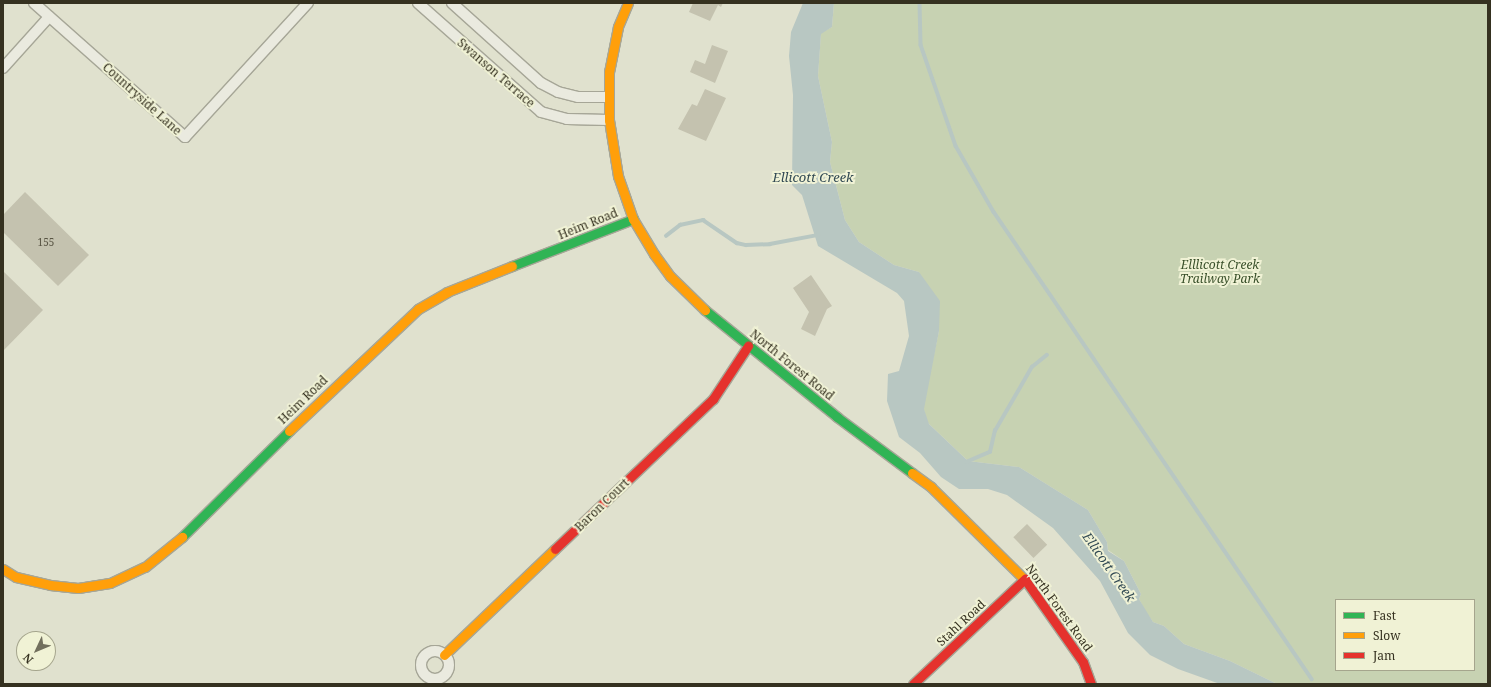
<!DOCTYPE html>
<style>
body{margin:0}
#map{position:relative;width:1491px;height:687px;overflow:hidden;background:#e0e1ce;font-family:"Noto Serif",serif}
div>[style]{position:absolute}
.green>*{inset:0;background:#c7d2b2}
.water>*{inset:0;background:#b8c7c2}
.stream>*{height:3.5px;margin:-1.75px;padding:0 1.75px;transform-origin:1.75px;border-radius:1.75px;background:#b8c7c2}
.building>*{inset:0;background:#c4c2af;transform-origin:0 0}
.roads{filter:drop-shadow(1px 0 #a6a697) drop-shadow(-1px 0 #a6a697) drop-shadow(0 1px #a6a697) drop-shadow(0 -1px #a6a697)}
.street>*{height:10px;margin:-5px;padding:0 5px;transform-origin:5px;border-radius:5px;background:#eaeadf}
.street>.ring{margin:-5px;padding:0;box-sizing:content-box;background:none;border:10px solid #eaeadf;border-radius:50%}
.fast>*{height:9px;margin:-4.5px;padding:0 4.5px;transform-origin:4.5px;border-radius:4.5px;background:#30b455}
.slow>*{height:9px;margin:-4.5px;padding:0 4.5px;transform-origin:4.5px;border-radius:4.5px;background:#ff9f0a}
.jam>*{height:9px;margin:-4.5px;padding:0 4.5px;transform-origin:4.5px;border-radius:4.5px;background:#e5322d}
span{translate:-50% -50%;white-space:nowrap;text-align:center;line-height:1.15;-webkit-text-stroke:4px #f0f2d5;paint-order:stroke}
.number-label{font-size:10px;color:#595544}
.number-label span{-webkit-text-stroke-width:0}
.street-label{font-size:12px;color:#353120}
.park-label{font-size:12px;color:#384f29;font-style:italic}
.water-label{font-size:13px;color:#314953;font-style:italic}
.frame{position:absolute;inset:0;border:4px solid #353120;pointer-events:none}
.legend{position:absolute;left:1335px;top:599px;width:140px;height:72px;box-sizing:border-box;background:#f0f2d5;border:1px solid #a5a58d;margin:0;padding:5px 7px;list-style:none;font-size:12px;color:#353120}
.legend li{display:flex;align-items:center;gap:8px;height:20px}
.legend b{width:20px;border:1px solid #a5a58d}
.north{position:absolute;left:16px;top:631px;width:40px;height:40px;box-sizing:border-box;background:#f0f2d5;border:1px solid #a5a58d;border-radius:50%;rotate:226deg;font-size:11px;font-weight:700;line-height:16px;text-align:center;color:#353120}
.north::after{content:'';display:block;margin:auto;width:14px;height:18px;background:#716f5d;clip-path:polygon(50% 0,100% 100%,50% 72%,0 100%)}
</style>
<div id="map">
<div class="green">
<i style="clip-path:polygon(evenodd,834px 3px,1488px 3px,1488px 684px,1277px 684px,1230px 661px,1184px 644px,1164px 626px,1153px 622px,1146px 612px,1139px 599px,1141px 594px,1124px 561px,1108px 550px,1107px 542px,1088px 510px,1019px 467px,968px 461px,927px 422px,923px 406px,939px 331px,919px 272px,894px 265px,859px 242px,845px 220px,830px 162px,832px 142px,818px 76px,821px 33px,832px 27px,834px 3px,1336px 600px,1474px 600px,1474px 670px,1336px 670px,1336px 600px)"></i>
</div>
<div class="water">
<i style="clip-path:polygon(803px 3px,834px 3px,832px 27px,821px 34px,818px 76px,832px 142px,830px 162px,845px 220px,859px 242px,894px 265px,919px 272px,940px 301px,939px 331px,924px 409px,929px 424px,968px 461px,1019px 467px,1088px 510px,1107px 542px,1108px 551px,1124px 561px,1141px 594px,1139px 599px,1153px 622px,1164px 626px,1184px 644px,1230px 661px,1277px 684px,1220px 684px,1178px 669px,1150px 655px,1128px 633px,1100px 581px,1053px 528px,1007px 495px,988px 489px,959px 489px,941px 477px,920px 453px,899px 437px,887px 401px,888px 374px,899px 371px,909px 336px,904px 301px,897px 293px,818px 246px,802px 195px,792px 185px,793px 95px,789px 56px,791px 32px)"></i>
</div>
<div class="stream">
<i style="left:920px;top:3px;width:42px;rotate:88.6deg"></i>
<i style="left:921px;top:45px;width:107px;rotate:70.9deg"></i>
<i style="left:956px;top:146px;width:76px;rotate:60.1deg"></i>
<i style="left:994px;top:212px;width:565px;rotate:55.75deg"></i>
<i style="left:666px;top:236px;width:18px;rotate:-38deg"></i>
<i style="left:680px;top:225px;width:24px;rotate:-12deg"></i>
<i style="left:703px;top:220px;width:41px;rotate:34.1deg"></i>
<i style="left:737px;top:243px;width:9px;rotate:13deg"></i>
<i style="left:746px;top:245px;width:24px;rotate:-2deg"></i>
<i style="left:770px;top:244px;width:49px;rotate:-10.6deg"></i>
<i style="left:966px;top:462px;width:26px;rotate:-23deg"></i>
<i style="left:990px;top:452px;width:22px;rotate:-77deg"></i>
<i style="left:995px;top:431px;width:74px;rotate:-60deg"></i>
<i style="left:1032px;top:367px;width:19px;rotate:-39deg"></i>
</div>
<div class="building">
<i style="clip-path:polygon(693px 3px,723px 3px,721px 7px,718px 5px,710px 21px,689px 12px)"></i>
<i style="clip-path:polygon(712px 45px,728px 51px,715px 83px,690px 72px,695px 60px,705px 64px)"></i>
<i style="clip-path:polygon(705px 89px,726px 98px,706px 141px,678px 129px,692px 104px,697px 106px)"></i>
<i style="clip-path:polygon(25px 192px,89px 255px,58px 286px,3px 232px,3px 215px)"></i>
<i style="clip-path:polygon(3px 271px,43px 310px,3px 351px)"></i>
<i style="clip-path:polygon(811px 275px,832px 306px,827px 309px,815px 336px,801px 329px,809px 312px,793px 288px)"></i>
<i style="left:1027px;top:524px;width:29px;height:19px;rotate:46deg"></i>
</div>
<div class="roads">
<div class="street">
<i style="left:34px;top:3px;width:202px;rotate:41.6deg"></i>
<i style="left:185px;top:137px;width:182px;rotate:-47.5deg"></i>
<i style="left:418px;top:3px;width:164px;rotate:41.5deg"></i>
<i style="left:541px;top:112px;width:27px;rotate:15deg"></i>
<i style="left:567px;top:119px;width:42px;rotate:1.4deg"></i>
<i style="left:452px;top:3px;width:120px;rotate:42deg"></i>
<i style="left:541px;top:83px;width:19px;rotate:28deg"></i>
<i style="left:558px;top:92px;width:21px;rotate:14deg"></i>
<i style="left:578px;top:97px;width:30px"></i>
<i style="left:3px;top:68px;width:69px;rotate:-48deg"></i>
<i class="ring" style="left:421px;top:651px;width:18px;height:18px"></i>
</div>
<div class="fast">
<i style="left:512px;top:266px;width:130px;rotate:-21.2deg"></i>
<i style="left:705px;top:310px;width:170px;rotate:39deg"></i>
<i style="left:837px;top:417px;width:94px;rotate:36.7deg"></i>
<i style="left:182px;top:537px;width:151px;rotate:-44.7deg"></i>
</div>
<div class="slow">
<i style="left:628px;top:3px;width:26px;rotate:113deg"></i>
<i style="left:618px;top:27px;width:46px;rotate:101.3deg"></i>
<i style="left:609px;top:72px;width:48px;rotate:90deg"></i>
<i style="left:609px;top:120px;width:57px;rotate:80.9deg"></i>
<i style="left:618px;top:176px;width:46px;rotate:70.8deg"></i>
<i style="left:633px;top:219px;width:41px;rotate:59deg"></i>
<i style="left:654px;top:254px;width:27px;rotate:54deg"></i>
<i style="left:670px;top:276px;width:49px;rotate:44.2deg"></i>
<i style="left:289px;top:431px;width:178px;rotate:-43.4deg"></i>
<i style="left:418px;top:309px;width:34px;rotate:-30deg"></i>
<i style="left:447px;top:292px;width:70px;rotate:-21.8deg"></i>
<i style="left:912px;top:473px;width:24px;rotate:36deg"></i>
<i style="left:931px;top:487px;width:134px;rotate:44.7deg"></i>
<i style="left:3px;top:569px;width:15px;rotate:32deg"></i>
<i style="left:16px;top:577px;width:35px;rotate:13deg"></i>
<i style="left:50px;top:585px;width:28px;rotate:6deg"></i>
<i style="left:78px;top:588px;width:32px;rotate:-9deg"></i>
<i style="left:110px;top:583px;width:38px;rotate:-25deg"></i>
<i style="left:145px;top:567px;width:48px;rotate:-39deg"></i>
<i style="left:444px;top:655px;width:153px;rotate:-43.7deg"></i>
</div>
<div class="jam">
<i style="left:555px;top:549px;width:218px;rotate:-43.5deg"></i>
<i style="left:713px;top:399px;width:64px;rotate:-56.6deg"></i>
<i style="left:1026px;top:581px;width:99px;rotate:54.9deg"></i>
<i style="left:1083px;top:662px;width:23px;rotate:70deg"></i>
<i style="left:913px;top:684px;width:154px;rotate:-43.2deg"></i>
</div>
</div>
<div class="number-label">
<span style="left:46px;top:243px">155</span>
</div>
<div class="street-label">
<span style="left:496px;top:73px;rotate:41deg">Swanson Terrace</span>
<span style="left:142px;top:99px;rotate:42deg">Countryside Lane</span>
<span style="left:588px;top:224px;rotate:-22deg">Heim Road</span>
<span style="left:792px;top:365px;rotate:39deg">North Forest Road</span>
<span style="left:303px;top:400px;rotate:-44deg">Heim Road</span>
<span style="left:602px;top:505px;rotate:-44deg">Baron Court</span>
<span style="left:1059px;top:608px;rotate:54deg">North Forest Road</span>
<span style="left:961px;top:623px;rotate:-43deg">Stahl Road</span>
</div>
<div class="park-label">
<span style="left:1220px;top:272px">Elllicott Creek<br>Trailway Park</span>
</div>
<div class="water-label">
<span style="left:813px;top:177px">Ellicott Creek</span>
<span style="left:1109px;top:567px;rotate:55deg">Ellicott Creek</span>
</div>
<div class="frame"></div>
<ul class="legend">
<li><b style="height:5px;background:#30b455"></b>Fast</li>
<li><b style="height:5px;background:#ff9f0a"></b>Slow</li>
<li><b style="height:5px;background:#e5322d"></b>Jam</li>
</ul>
<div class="north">N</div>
</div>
